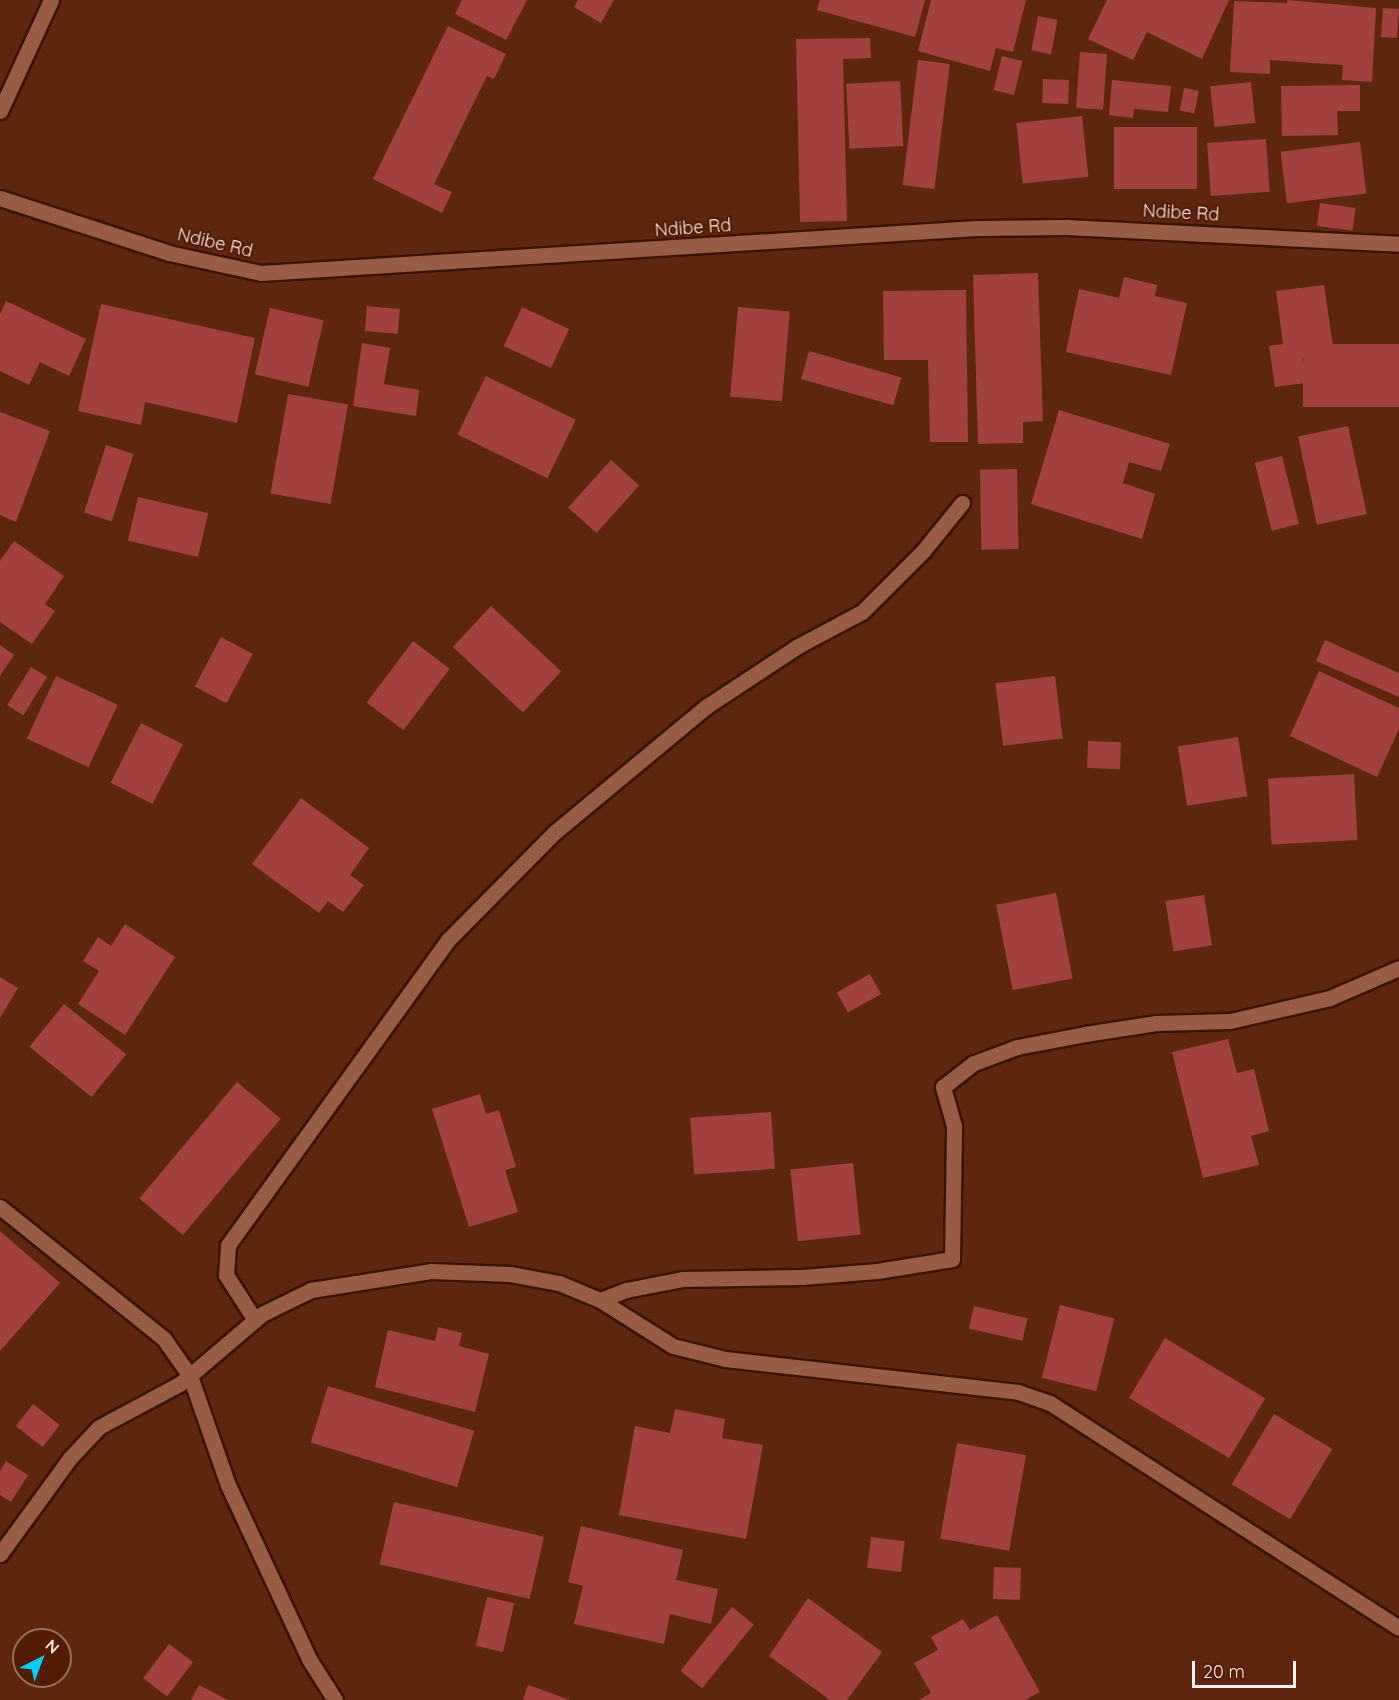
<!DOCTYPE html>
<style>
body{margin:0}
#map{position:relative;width:1399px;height:1700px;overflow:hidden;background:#5e260e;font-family:Quicksand,sans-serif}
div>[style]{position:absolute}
.building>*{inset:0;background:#a14041;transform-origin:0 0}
.roads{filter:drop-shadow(2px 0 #3b1201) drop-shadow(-2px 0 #3b1201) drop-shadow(0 2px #3b1201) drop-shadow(0 -2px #3b1201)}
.minor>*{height:15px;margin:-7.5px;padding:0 7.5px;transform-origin:7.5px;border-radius:7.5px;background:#985b43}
.tertiary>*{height:15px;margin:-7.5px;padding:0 7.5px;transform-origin:7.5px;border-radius:7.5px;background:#985b43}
span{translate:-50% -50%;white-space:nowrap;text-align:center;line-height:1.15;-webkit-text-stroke:4.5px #521b02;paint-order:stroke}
.street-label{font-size:18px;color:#fdefe9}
.north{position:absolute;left:12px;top:1628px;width:60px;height:60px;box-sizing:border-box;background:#521b02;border:2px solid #96705e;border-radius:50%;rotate:42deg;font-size:16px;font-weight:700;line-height:24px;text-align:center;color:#fdefe9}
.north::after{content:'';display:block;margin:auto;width:21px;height:27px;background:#06cbf9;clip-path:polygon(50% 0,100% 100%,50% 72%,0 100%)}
.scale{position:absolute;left:1192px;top:1661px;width:104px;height:27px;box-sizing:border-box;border:3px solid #fdefe9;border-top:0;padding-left:8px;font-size:18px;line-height:21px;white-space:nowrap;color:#fdefe9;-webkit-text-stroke:4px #521b02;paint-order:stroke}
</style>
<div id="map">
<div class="building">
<i style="clip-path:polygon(462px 0,527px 0,506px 40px,455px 14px)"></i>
<i style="clip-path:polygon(578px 0,614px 0,601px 23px,574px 7px)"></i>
<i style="clip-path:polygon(820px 0,925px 0,915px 37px,817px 10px)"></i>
<i style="clip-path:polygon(931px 0,1026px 0,1013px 52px,996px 48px,990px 71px,918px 51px)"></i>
<i style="clip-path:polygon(1107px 0,1229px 0,1202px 59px,1147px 32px,1133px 60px,1088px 39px)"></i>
<i style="clip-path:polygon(1287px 0,1376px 8px,1372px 82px,1342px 80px,1343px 65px,1270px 60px,1270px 74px,1230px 72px,1234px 1px,1287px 3px)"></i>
<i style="left:1383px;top:8px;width:16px;height:29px;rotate:4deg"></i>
<i style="left:1038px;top:16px;width:20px;height:35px;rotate:11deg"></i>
<i style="clip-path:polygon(448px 26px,506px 54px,494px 79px,487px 76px,434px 184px,452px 192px,442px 213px,373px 179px)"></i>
<i style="clip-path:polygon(870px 38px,871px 58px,843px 59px,847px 221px,800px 222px,796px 39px)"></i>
<i style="left:1080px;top:52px;width:27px;height:56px;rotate:4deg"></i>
<i style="left:1002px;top:56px;width:21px;height:35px;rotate:14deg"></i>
<i style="left:918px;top:60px;width:32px;height:126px;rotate:7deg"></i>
<i style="left:1043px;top:79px;width:26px;height:24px;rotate:2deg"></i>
<i style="clip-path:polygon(1112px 80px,1171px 86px,1168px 112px,1134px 109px,1133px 118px,1109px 115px)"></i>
<i style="left:900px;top:81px;width:65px;height:54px;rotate:87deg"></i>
<i style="left:1251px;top:82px;width:41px;height:41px;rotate:84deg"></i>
<i style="clip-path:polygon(1360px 85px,1360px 111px,1337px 111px,1338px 135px,1282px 136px,1281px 86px)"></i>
<i style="left:1184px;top:88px;width:15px;height:23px;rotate:11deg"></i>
<i style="left:1082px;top:116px;width:61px;height:66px;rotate:84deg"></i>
<i style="left:1114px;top:127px;width:83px;height:62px"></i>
<i style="left:1266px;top:139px;width:53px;height:59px;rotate:86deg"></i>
<i style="left:1360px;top:142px;width:52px;height:80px;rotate:83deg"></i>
<i style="left:1320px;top:203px;width:36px;height:23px;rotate:8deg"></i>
<i style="clip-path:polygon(1038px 273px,1043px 421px,1023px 422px,1023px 443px,978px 444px,973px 275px)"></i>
<i style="clip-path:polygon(1124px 277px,1157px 285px,1155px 296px,1187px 303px,1171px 375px,1066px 352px,1079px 289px,1119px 298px)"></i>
<i style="clip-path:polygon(1324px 285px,1334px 353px,1302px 358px,1305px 383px,1275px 387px,1269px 346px,1283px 344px,1276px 291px)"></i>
<i style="clip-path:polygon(966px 290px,968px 442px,930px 442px,928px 360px,884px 360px,883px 291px)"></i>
<i style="clip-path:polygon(6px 301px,86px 339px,69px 376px,40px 362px,29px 385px,0 371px,0 314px)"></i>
<i style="clip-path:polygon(101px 304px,255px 338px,237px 423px,145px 402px,141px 425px,78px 411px)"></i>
<i style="left:367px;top:306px;width:33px;height:25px;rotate:5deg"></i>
<i style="left:522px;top:307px;width:52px;height:43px;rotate:25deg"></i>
<i style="left:738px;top:307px;width:52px;height:90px;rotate:5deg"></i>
<i style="left:270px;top:308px;width:55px;height:68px;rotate:13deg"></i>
<i style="clip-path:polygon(362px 343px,390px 348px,384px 384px,419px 390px,416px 416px,353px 406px)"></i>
<i style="left:1399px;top:344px;width:63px;height:96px;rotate:90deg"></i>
<i style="left:809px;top:351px;width:96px;height:29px;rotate:16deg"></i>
<i style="left:486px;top:376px;width:100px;height:65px;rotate:26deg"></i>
<i style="left:288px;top:394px;width:61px;height:101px;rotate:10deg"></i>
<i style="clip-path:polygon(1059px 410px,1170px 444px,1161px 471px,1129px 462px,1123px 483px,1155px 494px,1142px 539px,1031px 504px)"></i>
<i style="clip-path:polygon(0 412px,50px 431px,16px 522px,0 515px)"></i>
<i style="left:1348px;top:426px;width:90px;height:51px;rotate:78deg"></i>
<i style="left:106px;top:445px;width:29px;height:71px;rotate:18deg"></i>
<i style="left:1282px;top:456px;width:70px;height:28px;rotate:76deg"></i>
<i style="left:611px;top:460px;width:38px;height:64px;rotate:42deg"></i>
<i style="left:1017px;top:469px;width:80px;height:37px;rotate:89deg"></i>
<i style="left:138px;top:497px;width:72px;height:45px;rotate:13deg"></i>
<i style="clip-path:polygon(14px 541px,64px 576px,45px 604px,55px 611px,32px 644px,0 622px,0 561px)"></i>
<i style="left:491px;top:606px;width:96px;height:56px;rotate:43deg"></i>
<i style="left:221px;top:637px;width:36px;height:56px;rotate:28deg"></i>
<i style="clip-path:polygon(1325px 640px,1399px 673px,1399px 697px,1316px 661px)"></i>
<i style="left:413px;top:641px;width:46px;height:77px;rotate:37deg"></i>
<i style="clip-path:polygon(0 645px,14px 655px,0 676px)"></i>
<i style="left:31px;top:667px;width:19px;height:45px;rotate:32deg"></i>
<i style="clip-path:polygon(1319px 671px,1399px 708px,1399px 729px,1377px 777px,1290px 736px)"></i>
<i style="left:56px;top:676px;width:68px;height:69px;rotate:25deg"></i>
<i style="left:1055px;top:676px;width:63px;height:60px;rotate:83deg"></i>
<i style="left:141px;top:723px;width:47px;height:67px;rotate:27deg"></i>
<i style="left:1238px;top:737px;width:60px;height:61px;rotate:81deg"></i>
<i style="left:1088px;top:741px;width:33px;height:27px;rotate:2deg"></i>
<i style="left:1354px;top:774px;width:66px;height:86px;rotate:87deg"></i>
<i style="clip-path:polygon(301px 798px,369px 848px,350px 875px,364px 885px,343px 912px,328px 901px,319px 913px,252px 864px)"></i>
<i style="left:1056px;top:893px;width:87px;height:61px;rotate:79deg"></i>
<i style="left:1204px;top:895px;width:51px;height:39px;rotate:81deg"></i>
<i style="clip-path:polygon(125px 924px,175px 957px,125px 1035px,78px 1004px,99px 971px,83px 961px,98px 937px,111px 946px)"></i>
<i style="left:870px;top:974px;width:23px;height:38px;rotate:61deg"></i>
<i style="clip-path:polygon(0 977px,18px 988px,0 1018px)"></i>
<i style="left:64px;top:1004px;width:80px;height:55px;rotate:39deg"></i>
<i style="clip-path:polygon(1228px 1039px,1237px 1073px,1254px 1069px,1269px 1131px,1251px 1136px,1259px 1165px,1203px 1178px,1172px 1052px)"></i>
<i style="left:237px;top:1082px;width:57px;height:152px;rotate:40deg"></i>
<i style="clip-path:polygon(480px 1094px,486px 1114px,499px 1110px,516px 1167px,505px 1170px,518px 1212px,469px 1227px,432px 1109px)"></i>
<i style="left:771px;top:1112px;width:57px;height:81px;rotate:86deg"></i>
<i style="left:853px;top:1163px;width:72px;height:63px;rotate:84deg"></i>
<i style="clip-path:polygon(0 1231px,60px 1283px,0 1351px)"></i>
<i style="left:1060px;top:1305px;width:56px;height:75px;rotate:14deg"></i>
<i style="left:974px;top:1306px;width:55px;height:23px;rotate:13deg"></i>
<i style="clip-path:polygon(438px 1327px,462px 1333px,459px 1346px,489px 1354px,475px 1412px,375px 1387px,388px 1330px,435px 1341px)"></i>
<i style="left:1165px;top:1338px;width:117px;height:70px;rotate:31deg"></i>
<i style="left:328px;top:1386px;width:153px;height:59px;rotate:17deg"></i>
<i style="left:33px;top:1404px;width:34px;height:28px;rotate:38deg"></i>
<i style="clip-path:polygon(675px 1409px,725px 1419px,722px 1438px,763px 1445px,746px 1539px,619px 1515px,635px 1426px,670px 1433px)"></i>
<i style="left:1274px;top:1414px;width:68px;height:82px;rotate:31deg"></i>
<i style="left:957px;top:1443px;width:70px;height:97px;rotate:10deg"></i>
<i style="clip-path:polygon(6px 1461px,28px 1475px,11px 1502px,0 1495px,0 1471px)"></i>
<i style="left:394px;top:1502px;width:154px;height:64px;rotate:13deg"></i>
<i style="clip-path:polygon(581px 1526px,683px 1550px,676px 1580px,718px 1589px,711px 1624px,670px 1614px,664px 1644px,574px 1624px,583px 1586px,568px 1582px)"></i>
<i style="left:871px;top:1537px;width:34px;height:31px;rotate:7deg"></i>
<i style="left:994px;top:1567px;width:27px;height:32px;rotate:2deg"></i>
<i style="left:487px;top:1597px;width:28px;height:50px;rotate:13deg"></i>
<i style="clip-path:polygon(808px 1598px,882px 1652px,847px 1700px,830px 1700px,769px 1656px)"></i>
<i style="left:732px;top:1607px;width:28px;height:82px;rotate:39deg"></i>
<i style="clip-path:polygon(997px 1615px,1040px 1692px,1025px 1700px,919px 1700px,931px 1693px,914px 1663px,938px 1650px,931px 1637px,963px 1619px,970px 1630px)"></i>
<i style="left:169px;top:1644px;width:30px;height:43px;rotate:37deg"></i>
<i style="clip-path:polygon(199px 1685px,228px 1700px,191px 1700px)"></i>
<i style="clip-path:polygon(528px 1685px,570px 1700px,523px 1700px)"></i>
</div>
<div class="roads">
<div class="minor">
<i style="left:0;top:1207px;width:211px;rotate:38.8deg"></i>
<i style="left:164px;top:1339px;width:45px;rotate:54.9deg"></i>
<i style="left:190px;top:1376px;width:115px;rotate:70.8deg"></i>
<i style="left:228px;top:1485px;width:192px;rotate:65deg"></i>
<i style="left:309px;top:1659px;width:49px;rotate:57.6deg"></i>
<i style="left:600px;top:1300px;width:28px;rotate:-21deg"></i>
<i style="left:626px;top:1290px;width:57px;rotate:-11.1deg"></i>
<i style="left:682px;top:1279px;width:120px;rotate:-1deg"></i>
<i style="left:802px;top:1277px;width:75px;rotate:-4.6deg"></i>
<i style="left:877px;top:1271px;width:76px;rotate:-9.1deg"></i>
<i style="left:952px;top:1259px;width:133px;rotate:-89.1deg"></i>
<i style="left:954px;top:1126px;width:41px;rotate:-105.8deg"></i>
<i style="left:943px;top:1087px;width:39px;rotate:-38deg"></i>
<i style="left:974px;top:1063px;width:46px;rotate:-20.4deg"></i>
<i style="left:1017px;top:1047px;width:69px;rotate:-10.8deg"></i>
<i style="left:1085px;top:1034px;width:72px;rotate:-8.8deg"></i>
<i style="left:1156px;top:1023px;width:74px;rotate:-1.5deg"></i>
<i style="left:1230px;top:1021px;width:103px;rotate:-13deg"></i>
<i style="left:1330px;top:998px;width:75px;rotate:-23.5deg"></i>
<i style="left:255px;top:1320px;width:54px;rotate:-122.8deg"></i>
<i style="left:226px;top:1275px;width:30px;rotate:-86deg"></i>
<i style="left:228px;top:1245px;width:377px;rotate:-54.2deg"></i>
<i style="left:449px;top:939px;width:151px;rotate:-45.3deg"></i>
<i style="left:555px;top:832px;width:197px;rotate:-39.7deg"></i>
<i style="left:707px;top:706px;width:109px;rotate:-33.4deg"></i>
<i style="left:798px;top:646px;width:72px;rotate:-28deg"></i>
<i style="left:862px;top:612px;width:86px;rotate:-45deg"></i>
<i style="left:923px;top:551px;width:62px;rotate:-50.9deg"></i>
<i style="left:0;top:1554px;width:119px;rotate:-53.9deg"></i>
<i style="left:70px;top:1458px;width:42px;rotate:-46.9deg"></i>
<i style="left:99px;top:1427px;width:93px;rotate:-28.2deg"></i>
<i style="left:181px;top:1383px;width:106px;rotate:-40.4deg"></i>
<i style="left:262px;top:1314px;width:55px;rotate:-26.1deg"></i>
<i style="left:311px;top:1290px;width:121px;rotate:-9deg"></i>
<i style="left:431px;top:1271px;width:79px;rotate:2.2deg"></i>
<i style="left:510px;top:1274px;width:50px;rotate:10.4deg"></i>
<i style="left:559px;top:1283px;width:44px;rotate:22.5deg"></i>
<i style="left:600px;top:1300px;width:86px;rotate:32.2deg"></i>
<i style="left:673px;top:1346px;width:54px;rotate:14deg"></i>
<i style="left:725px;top:1359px;width:295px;rotate:6.4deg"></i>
<i style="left:1018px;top:1392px;width:34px;rotate:19deg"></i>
<i style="left:1050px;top:1403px;width:415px;rotate:32.8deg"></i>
</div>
<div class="tertiary">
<i style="left:0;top:111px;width:122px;rotate:-65.3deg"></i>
<i style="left:0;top:198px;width:178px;rotate:18deg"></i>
<i style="left:169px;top:253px;width:94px;rotate:12.3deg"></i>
<i style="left:261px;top:273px;width:717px;rotate:-3.6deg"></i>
<i style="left:977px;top:228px;width:89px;rotate:-0.6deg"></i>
<i style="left:1066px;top:227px;width:333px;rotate:2.9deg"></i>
</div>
</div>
<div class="street-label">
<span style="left:1181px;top:213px;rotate:3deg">Ndibe Rd</span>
<span style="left:693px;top:228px;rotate:-4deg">Ndibe Rd</span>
<span style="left:215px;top:243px;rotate:13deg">Ndibe Rd</span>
</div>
<div class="north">N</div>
<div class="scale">20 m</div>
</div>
